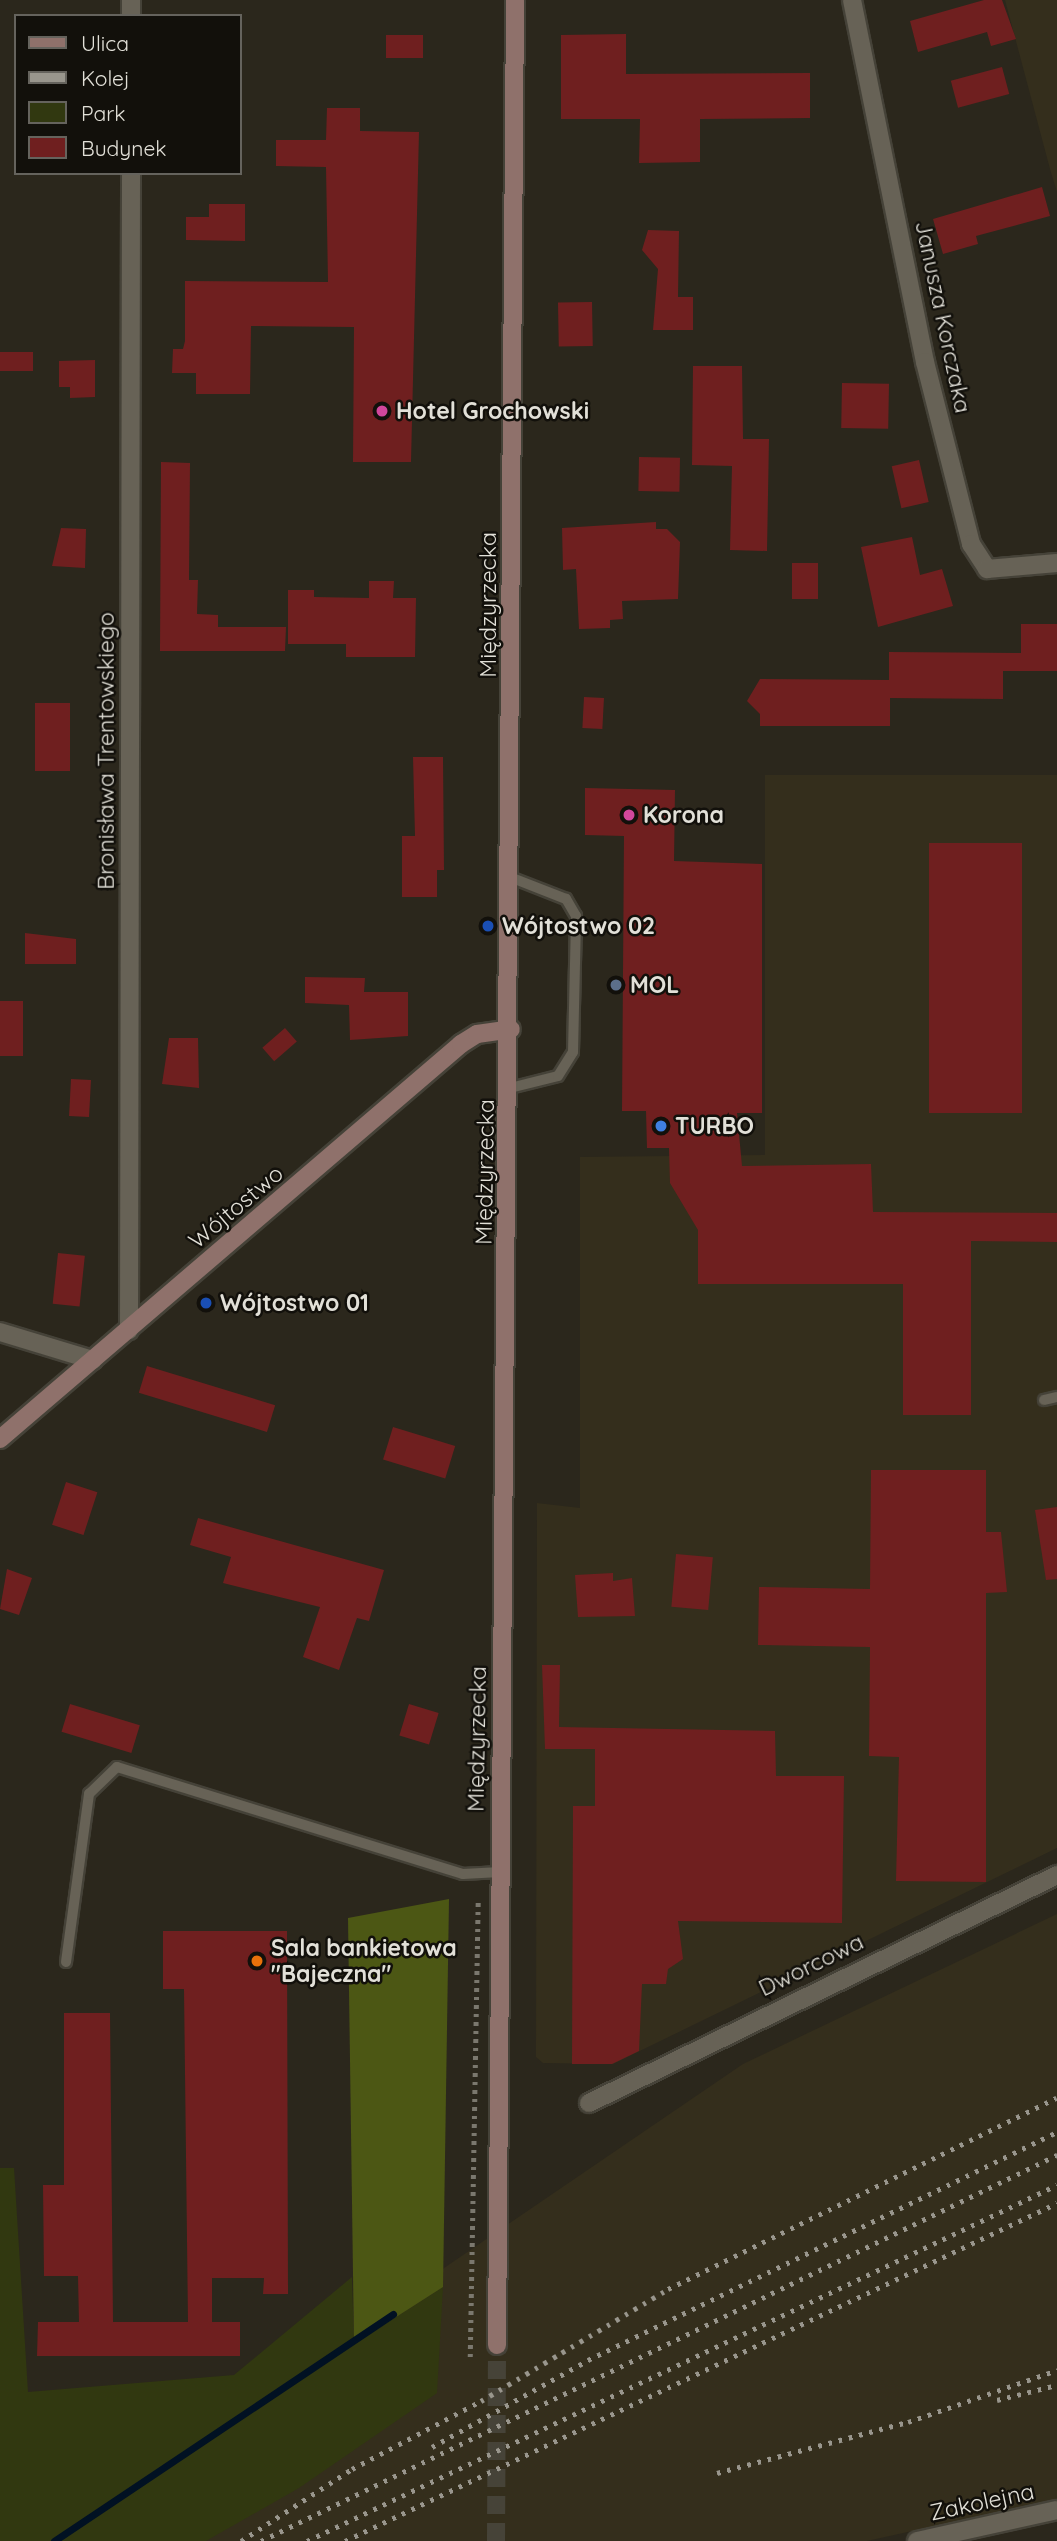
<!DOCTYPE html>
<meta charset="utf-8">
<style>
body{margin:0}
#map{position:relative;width:1057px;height:2541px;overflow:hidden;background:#2b271c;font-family:Quicksand,sans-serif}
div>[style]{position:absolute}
.built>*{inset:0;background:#342e1c}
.green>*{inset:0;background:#313810}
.forest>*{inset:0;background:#4c5714}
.stream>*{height:7px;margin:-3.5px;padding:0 3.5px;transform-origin:3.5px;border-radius:3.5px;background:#011123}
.building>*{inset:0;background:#6f1f1f;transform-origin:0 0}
.secondary-tunnel>*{height:18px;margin-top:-9px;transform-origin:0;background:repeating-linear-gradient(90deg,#464338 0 18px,transparent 0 27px)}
.path>*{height:4.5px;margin-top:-2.25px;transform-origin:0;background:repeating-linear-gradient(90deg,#7b786e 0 3.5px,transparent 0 8.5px)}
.roads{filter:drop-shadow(2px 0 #454238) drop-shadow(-2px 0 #454238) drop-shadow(0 2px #454238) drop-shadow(0 -2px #454238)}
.lane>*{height:10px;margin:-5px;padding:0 5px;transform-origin:5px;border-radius:5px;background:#676256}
.street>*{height:18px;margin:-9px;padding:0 9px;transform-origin:9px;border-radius:9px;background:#676256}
.secondary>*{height:18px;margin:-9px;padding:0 9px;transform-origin:9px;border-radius:9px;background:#8f716b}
.rail>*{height:5px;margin-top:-2.5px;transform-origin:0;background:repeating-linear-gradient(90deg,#99968d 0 3.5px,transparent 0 10.5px)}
.dots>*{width:19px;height:19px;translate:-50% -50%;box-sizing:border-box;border:4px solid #12100b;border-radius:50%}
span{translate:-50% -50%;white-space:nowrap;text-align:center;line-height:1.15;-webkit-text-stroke:5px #12100b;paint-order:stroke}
.street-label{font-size:23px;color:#e2e0d8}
.poi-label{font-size:23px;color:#e2e0d8;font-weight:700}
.left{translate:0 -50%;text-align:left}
.legend{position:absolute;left:14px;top:14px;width:228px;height:161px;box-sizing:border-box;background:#12100b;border:2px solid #65635d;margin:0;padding:9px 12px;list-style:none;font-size:21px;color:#e2e0d8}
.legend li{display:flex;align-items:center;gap:14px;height:35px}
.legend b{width:35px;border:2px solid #65635d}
</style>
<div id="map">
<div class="built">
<i style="clip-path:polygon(1005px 0,1057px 0,1057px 192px,1050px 169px)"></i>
<i style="clip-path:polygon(765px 775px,1057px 775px,1057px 1848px,613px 2064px,543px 2063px,536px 2057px,537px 1503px,580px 1508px,580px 1157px,765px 1155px)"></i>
<i style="clip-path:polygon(1057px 1914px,1057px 2499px,867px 2541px,44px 2541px,743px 2064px)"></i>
</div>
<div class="green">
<i style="clip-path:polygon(0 2168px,14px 2168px,28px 2392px,234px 2375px,352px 2277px,354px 2344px,443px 2287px,437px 2393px,299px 2488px,206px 2541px,0 2541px)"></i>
</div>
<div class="forest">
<i style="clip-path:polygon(449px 1899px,443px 2287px,354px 2344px,348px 1918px)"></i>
</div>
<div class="stream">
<i style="left:54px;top:2541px;width:408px;rotate:-33.8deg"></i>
</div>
<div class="building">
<i style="clip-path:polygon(984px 0,1002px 0,1016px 39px,991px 46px,987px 32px,918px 52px,910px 21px)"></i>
<i style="clip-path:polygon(626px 34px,626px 74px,810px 73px,810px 118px,700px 119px,700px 162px,639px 163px,640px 119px,561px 119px,561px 35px)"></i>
<i style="left:386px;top:35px;width:37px;height:23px"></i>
<i style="left:1002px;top:67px;width:28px;height:53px;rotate:75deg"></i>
<i style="clip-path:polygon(327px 108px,360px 108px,360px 131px,419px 132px,411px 462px,353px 462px,354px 327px,251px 326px,250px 394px,196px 394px,196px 373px,172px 373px,173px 349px,183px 349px,185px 341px,185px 281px,328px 282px,326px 167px,276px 166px,276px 140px,326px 140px)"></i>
<i style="clip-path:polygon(1042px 187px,1050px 216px,976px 236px,978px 244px,943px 254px,933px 219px)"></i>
<i style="clip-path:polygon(209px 204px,245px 204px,245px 241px,186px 240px,186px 217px,209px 217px)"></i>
<i style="clip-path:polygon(648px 230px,679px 231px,678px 297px,693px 297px,693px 330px,653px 330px,658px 269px,642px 250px)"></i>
<i style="left:592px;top:302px;width:44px;height:34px;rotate:89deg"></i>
<i style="left:0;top:352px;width:33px;height:19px"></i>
<i style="clip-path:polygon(95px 360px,95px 397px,70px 398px,70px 387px,59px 387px,59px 361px)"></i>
<i style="clip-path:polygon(693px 366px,742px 366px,743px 439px,769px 439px,767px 551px,730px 550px,732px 466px,692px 465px)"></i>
<i style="left:842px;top:383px;width:47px;height:45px;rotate:1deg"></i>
<i style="left:639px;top:457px;width:41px;height:34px;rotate:1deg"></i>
<i style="left:919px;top:460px;width:43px;height:28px;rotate:77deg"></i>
<i style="clip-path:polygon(161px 462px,190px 463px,189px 580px,198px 580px,197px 614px,218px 615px,218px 627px,286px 627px,285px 651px,160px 651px)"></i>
<i style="clip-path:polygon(656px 522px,656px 529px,667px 529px,680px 542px,678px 599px,622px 601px,623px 619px,610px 620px,610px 628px,579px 629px,576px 569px,563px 570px,562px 528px)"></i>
<i style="clip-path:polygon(61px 528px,86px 529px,85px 568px,52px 566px)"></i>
<i style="clip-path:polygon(912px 537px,920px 575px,942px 569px,953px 606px,878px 627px,861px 547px)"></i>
<i style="left:792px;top:563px;width:26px;height:36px"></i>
<i style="clip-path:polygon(369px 581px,394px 581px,393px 598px,416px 598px,415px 657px,346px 657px,346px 644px,288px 644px,288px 590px,314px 590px,314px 597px,369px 598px)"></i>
<i style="clip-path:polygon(1021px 624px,1057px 624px,1057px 671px,1003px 671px,1003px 699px,890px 698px,890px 726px,760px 726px,760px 714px,747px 701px,760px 679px,889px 680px,889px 652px,1021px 653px)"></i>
<i style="left:584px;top:697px;width:20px;height:31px;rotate:3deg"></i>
<i style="left:35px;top:703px;width:35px;height:68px"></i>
<i style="clip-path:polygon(413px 757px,443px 757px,444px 870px,437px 870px,437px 897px,402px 897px,402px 836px,415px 836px)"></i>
<i style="clip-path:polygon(585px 788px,675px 790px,674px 861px,762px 864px,762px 1113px,737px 1113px,742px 1166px,871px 1164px,873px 1212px,1057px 1213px,1057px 1242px,971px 1241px,971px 1415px,903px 1415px,903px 1284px,698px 1284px,698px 1230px,670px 1183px,669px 1148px,647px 1148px,646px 1111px,622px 1111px,624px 836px,585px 835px)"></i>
<i style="left:929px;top:843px;width:93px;height:270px"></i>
<i style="clip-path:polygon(25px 933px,76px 939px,76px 964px,25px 964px)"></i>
<i style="clip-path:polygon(305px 977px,365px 978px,364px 992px,408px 992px,408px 1036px,350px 1040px,349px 1005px,305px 1003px)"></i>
<i style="left:0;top:1001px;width:23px;height:55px"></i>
<i style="left:285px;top:1028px;width:18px;height:30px;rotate:49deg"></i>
<i style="clip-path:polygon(169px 1038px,198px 1038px,199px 1088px,162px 1084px)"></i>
<i style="left:71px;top:1079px;width:20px;height:37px;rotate:3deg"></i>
<i style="left:58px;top:1253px;width:27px;height:51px;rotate:6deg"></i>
<i style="left:147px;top:1366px;width:134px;height:28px;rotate:17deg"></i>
<i style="left:393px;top:1427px;width:65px;height:34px;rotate:17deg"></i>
<i style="clip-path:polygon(871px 1470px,986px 1470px,986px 1532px,1001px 1532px,1007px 1592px,986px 1593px,986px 1882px,896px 1881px,899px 1757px,869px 1756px,870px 1647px,758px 1645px,759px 1587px,870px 1589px)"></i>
<i style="left:66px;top:1482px;width:33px;height:45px;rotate:18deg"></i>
<i style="clip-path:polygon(1057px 1507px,1057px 1579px,1046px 1580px,1035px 1510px)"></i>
<i style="clip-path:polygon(198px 1518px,384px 1570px,369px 1621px,357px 1618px,339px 1670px,303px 1657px,320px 1607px,223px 1583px,231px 1557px,190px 1545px)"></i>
<i style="left:676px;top:1554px;width:37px;height:53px;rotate:5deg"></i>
<i style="clip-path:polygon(7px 1569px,32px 1578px,19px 1615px,0 1609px)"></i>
<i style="clip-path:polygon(613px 1573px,613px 1581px,632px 1578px,635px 1616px,578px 1617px,575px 1575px)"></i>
<i style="clip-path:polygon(542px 1665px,560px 1665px,559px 1727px,775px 1731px,776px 1776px,844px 1776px,842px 1923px,678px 1921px,683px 1959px,668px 1969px,666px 1984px,642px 1984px,639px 2051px,612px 2064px,572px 2064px,573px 1806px,595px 1806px,595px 1749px,545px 1749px)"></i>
<i style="left:70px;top:1704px;width:73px;height:29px;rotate:17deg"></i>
<i style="left:409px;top:1704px;width:31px;height:33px;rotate:17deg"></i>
<i style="clip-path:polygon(163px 1931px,287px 1931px,288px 2294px,263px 2294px,264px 2278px,212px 2278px,212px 2322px,240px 2322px,240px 2356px,37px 2356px,38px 2322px,79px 2322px,78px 2276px,44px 2276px,43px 2185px,64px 2185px,64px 2013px,110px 2013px,113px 2322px,188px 2322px,184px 1989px,163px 1989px)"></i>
</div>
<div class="secondary-tunnel">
<i style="left:496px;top:2541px;width:196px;rotate:-89.7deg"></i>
</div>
<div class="path">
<i style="left:470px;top:2357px;width:457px;rotate:-89deg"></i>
</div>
<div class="roads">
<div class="lane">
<i style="left:510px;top:1088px;width:49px;rotate:-14deg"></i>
<i style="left:558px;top:1076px;width:28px;rotate:-58deg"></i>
<i style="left:573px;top:1052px;width:136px;rotate:-88.7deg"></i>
<i style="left:576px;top:916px;width:20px;rotate:-120deg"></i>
<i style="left:566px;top:899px;width:58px;rotate:-158.7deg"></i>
<i style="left:1044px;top:1400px;width:13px;rotate:-13deg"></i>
<i style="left:66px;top:1962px;width:170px;rotate:-82.2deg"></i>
<i style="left:89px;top:1794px;width:39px;rotate:-44deg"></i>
<i style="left:117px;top:1767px;width:362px;rotate:17.2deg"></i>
<i style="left:463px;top:1874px;width:37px;rotate:-3deg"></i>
</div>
<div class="street">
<i style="left:131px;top:0;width:16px;rotate:90deg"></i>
<i style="left:852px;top:0;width:369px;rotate:78.6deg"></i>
<i style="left:925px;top:362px;width:188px;rotate:75.8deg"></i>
<i style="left:971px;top:544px;width:30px;rotate:57deg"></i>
<i style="left:987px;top:569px;width:70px;rotate:-4.9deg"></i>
<i style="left:129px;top:1330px;width:1157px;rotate:-89.9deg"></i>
<i style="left:0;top:1332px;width:97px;rotate:16.8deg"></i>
<i style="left:589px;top:2103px;width:521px;rotate:-25.97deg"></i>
<i style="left:917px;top:2541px;width:143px;rotate:-12.5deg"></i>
</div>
<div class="secondary">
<i style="left:0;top:1439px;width:607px;rotate:-40.59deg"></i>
<i style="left:461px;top:1044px;width:19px;rotate:-32deg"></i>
<i style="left:477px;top:1034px;width:34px;rotate:-8deg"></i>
<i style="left:497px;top:2345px;width:2345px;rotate:-89.56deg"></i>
</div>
</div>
<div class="rail">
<i style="left:997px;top:2400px;width:62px;rotate:-14deg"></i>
<i style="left:432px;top:2447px;width:179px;rotate:-29.1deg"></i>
<i style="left:588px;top:2360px;width:521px;rotate:-25.93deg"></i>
<i style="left:717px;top:2473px;width:198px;rotate:-15deg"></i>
<i style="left:908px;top:2422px;width:158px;rotate:-19.2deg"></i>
<i style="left:241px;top:2541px;width:132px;rotate:-33deg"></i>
<i style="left:352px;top:2469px;width:146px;rotate:-27.8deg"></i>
<i style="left:481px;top:2401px;width:218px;rotate:-30.9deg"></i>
<i style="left:668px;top:2289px;width:433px;rotate:-26.2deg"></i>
<i style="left:261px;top:2541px;width:885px;rotate:-25.87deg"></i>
<i style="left:307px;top:2541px;width:830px;rotate:-25.39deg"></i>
<i style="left:345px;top:2541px;width:788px;rotate:-25.39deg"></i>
</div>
<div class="dots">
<i style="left:382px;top:411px;background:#d1479c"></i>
<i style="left:629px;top:815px;background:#d1479c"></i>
<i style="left:488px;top:926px;background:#1a4fb4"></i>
<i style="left:616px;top:985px;background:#5c6f8a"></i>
<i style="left:661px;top:1126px;background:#3f7fe0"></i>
<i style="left:206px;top:1303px;background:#1a4fb4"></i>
<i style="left:257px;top:1961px;background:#e8710a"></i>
</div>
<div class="street-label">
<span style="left:943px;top:317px;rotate:78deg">Janusza Korczaka</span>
<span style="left:488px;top:605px;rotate:-90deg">Międzyrzecka</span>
<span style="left:106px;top:751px;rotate:-90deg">Bronisława Trentowskiego</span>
<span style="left:485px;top:1172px;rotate:-89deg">Międzyrzecka</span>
<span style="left:236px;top:1207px;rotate:-40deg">Wójtostwo</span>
<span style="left:477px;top:1739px;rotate:-89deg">Międzyrzecka</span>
<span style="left:811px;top:1965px;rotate:-26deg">Dworcowa</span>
<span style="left:982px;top:2502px;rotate:-12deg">Zakolejna</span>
</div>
<div class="poi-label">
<span class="left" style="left:396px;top:411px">Hotel Grochowski</span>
<span class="left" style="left:643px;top:815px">Korona</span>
<span class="left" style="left:502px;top:926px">Wójtostwo 02</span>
<span class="left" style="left:630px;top:985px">MOL</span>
<span class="left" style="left:675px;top:1126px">TURBO</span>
<span class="left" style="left:220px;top:1303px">Wójtostwo 01</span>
<span class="left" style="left:271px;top:1961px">Sala bankietowa<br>"Bajeczna"</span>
</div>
<ul class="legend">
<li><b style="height:9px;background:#8f716b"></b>Ulica</li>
<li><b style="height:9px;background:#99968d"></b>Kolej</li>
<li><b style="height:19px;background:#313810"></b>Park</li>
<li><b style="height:19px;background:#6f1f1f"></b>Budynek</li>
</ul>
</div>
